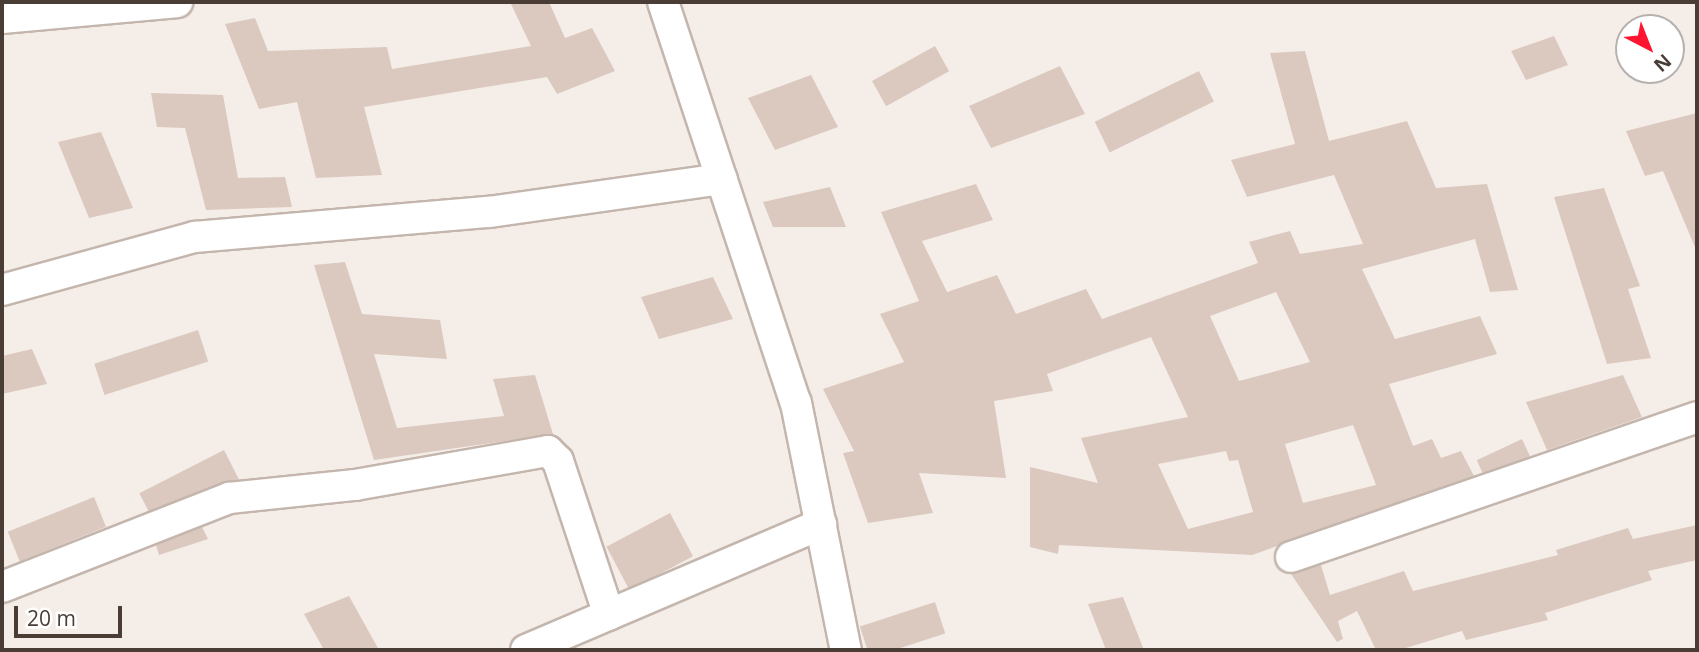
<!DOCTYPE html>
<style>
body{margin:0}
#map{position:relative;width:1699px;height:652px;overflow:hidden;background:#f5eee8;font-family:"Open Sans",sans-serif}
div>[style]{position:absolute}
.building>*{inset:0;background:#dbc9c0;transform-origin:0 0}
.roads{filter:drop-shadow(2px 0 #c4b6ad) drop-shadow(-2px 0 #c4b6ad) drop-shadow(0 2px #c4b6ad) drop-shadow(0 -2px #c4b6ad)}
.street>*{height:30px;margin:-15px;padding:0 15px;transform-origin:15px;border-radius:15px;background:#fff}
span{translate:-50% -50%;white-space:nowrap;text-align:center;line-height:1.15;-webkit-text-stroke:6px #fff;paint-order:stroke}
.frame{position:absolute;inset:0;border:4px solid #493d36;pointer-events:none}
.north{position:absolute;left:1615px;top:14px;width:70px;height:70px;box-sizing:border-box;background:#fff;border:2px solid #b6b1af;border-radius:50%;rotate:138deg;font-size:19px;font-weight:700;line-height:28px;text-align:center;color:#493d36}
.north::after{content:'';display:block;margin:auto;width:24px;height:32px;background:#ff152f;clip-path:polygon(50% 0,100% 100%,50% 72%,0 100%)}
.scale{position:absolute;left:14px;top:606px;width:108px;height:32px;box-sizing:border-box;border:4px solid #493d36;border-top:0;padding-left:9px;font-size:21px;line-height:24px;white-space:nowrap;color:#493d36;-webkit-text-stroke:5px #fff;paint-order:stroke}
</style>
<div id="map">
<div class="building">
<i style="clip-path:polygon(510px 2px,549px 2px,565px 38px,592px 28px,615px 71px,557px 94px,547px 77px,364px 107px,382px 175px,316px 178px,297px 102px,259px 109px,225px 24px,255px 18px,268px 51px,387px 47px,392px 69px,531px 46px)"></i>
<i style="clip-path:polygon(1554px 36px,1568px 65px,1526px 80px,1511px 51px)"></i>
<i style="left:935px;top:46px;width:29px;height:72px;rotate:61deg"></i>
<i style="clip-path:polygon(evenodd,1305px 51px,1329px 141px,1407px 121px,1436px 188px,1487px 184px,1518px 290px,1490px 292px,1475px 239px,1362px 269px,1395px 339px,1480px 316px,1497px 354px,1389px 384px,1413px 446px,1432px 439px,1441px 458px,1461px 451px,1474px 476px,1252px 555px,1059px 545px,1058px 554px,1030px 547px,1030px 467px,1098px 483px,1081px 438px,1188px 417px,1151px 337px,1047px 374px,1053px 391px,994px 401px,1006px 478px,919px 473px,933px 513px,868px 523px,843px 453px,854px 451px,823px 389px,904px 362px,880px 314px,919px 301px,881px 212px,976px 184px,993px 220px,922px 241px,947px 292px,997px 275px,1016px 314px,1086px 289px,1102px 319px,1258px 263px,1249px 242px,1290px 231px,1300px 254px,1363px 244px,1334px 175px,1247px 197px,1231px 160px,1295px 144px,1270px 53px,1305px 51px,1276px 292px,1310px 362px,1239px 381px,1210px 316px,1276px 292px,1305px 51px,1353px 425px,1376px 485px,1303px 503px,1285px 444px,1353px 425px,1305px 51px,1226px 451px,1229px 461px,1238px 460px,1253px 512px,1188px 529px,1158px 464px,1226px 451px)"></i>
<i style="clip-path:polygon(1060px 66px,1085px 114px,991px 148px,969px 106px)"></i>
<i style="left:1199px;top:71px;width:34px;height:116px;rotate:64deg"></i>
<i style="clip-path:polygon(811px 75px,838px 127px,775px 150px,748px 98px)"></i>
<i style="clip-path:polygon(151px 93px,223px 95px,238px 178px,285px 177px,292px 207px,206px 210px,185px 128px,157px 127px)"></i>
<i style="clip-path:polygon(1697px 113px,1697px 252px,1663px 171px,1645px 176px,1626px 131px)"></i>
<i style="clip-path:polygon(101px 132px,133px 208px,89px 218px,58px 142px)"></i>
<i style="clip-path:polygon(830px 187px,846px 227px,773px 227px,763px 202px)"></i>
<i style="clip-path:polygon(1604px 188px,1640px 286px,1628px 289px,1651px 358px,1607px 364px,1554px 197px)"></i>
<i style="clip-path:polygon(345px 262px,362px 314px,440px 320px,447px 359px,374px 354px,397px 428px,504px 416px,493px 379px,535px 375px,553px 434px,374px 460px,314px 265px)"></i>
<i style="clip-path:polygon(713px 277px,733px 319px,659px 339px,641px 297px)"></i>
<i style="left:198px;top:330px;width:33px;height:109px;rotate:72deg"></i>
<i style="clip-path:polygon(32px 349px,47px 384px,2px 394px,2px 356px)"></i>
<i style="clip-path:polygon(1623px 375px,1642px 417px,1547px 450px,1526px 402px)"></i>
<i style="left:1522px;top:439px;width:19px;height:50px;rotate:65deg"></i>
<i style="left:224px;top:450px;width:33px;height:95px;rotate:63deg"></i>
<i style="left:94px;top:497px;width:32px;height:93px;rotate:68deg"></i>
<i style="left:670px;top:513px;width:49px;height:72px;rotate:62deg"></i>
<i style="clip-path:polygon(1697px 525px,1697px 560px,1648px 571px,1652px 580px,1545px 613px,1548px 620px,1466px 640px,1462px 631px,1399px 650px,1376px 650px,1357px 611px,1338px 621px,1343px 639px,1337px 642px,1291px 574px,1321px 565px,1330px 595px,1404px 571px,1413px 591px,1558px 555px,1556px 550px,1628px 528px,1633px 539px)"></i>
<i style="clip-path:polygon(202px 527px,208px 539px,159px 555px,156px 545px)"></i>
<i style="clip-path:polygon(349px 596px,379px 650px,324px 650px,304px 614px)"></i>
<i style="clip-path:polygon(1123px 597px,1144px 650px,1106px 650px,1088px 604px)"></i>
<i style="left:935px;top:602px;width:33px;height:79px;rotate:72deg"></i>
</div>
<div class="roads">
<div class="street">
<i style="left:663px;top:2px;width:422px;rotate:71.7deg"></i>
<i style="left:796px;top:403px;width:252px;rotate:78.6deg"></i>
<i style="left:2px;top:18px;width:176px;rotate:-5.2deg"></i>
<i style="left:2px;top:290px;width:200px;rotate:-15.4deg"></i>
<i style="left:195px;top:237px;width:295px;rotate:-4.9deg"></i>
<i style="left:489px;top:212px;width:235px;rotate:-8.1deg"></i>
<i style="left:1291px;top:557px;width:429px;rotate:-19deg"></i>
<i style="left:2px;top:587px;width:244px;rotate:-21.4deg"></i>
<i style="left:229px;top:498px;width:127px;rotate:-5.9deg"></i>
<i style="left:355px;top:485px;width:196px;rotate:-10deg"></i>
<i style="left:548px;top:451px;width:14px;rotate:45deg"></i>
<i style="left:558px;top:461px;width:162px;rotate:71.7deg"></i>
<i style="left:526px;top:650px;width:321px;rotate:-23.1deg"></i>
</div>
</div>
<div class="frame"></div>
<div class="north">N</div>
<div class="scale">20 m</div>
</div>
